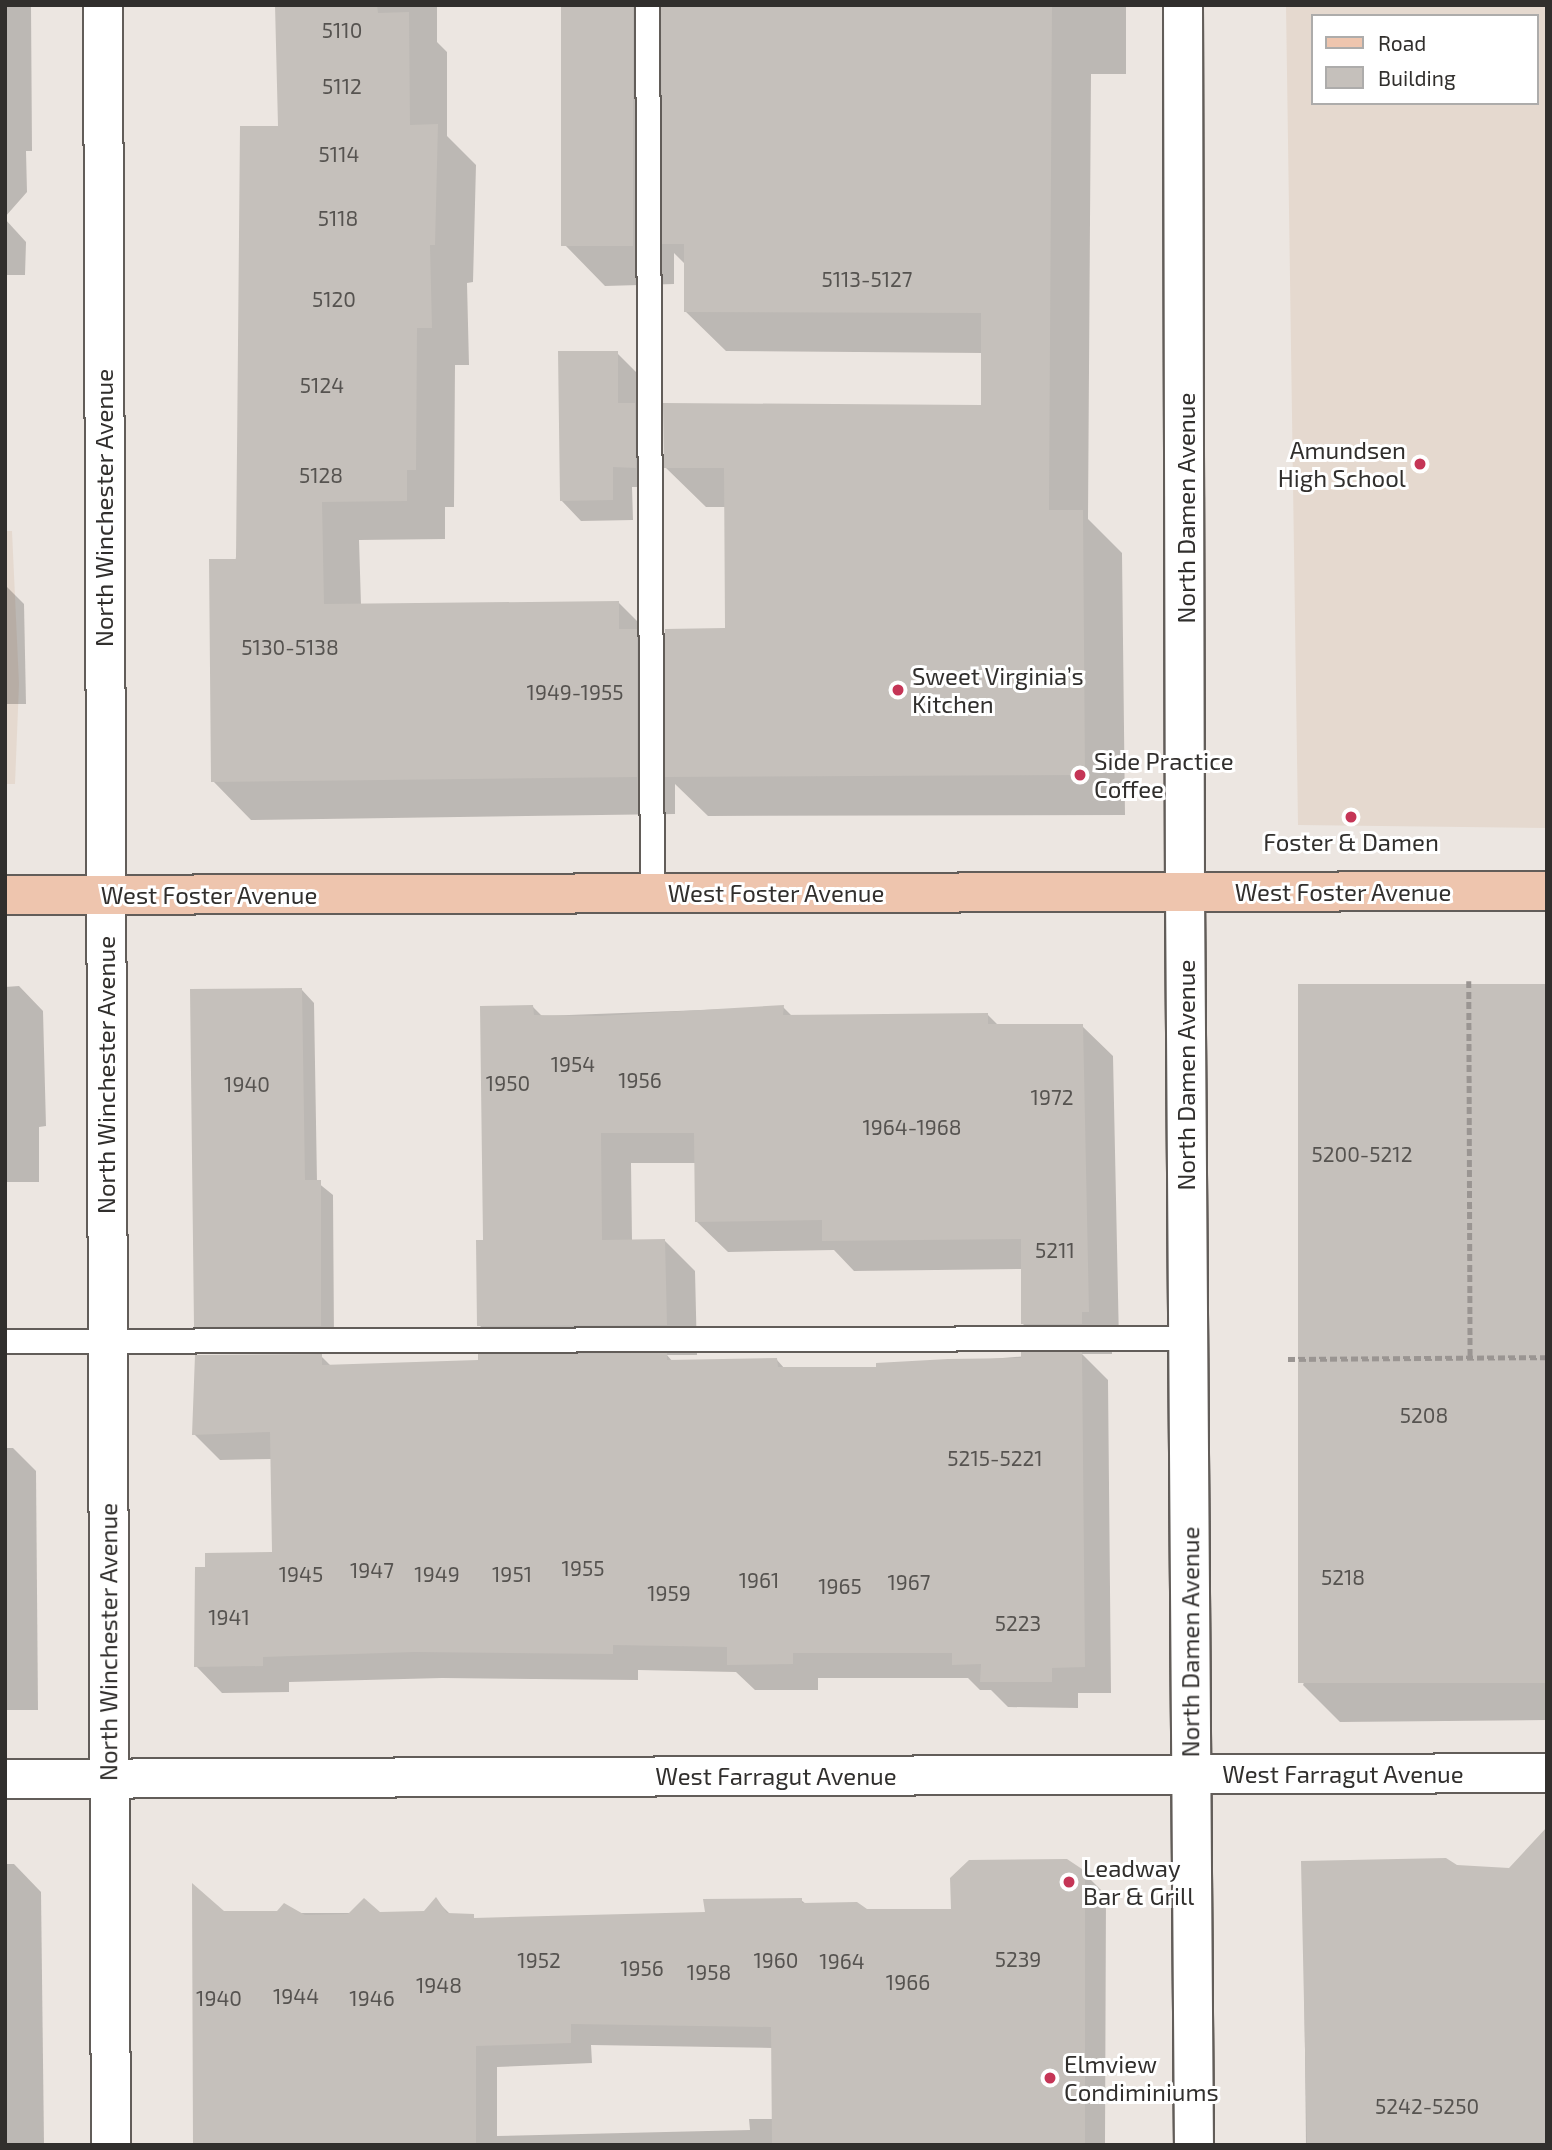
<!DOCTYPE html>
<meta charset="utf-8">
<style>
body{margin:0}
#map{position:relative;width:1552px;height:2150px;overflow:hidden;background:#ece6e1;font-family:"Exo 2",sans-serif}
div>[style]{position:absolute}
.built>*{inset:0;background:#e5d9cf}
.shadow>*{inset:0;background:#0003}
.building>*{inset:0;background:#c5c0bb;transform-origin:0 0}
.path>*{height:4.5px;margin-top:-2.25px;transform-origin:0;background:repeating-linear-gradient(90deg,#9a9592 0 7px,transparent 0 10.5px)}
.roads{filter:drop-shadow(2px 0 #625d59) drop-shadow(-2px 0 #625d59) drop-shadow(0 2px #625d59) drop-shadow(0 -2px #625d59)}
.service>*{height:23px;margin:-11.5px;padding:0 11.5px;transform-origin:11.5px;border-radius:11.5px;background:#fff}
.minor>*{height:38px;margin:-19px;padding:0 19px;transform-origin:19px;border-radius:19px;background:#fff}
.tertiary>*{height:38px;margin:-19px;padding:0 19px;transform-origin:19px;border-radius:19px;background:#fff}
.secondary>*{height:38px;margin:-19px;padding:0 19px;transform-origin:19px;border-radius:19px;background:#fff}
.primary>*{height:38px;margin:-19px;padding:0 19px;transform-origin:19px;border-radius:19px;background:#eec5ae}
.dots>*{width:19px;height:19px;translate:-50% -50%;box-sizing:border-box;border:4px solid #fff;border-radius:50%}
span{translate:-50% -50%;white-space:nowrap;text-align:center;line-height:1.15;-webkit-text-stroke:6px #fff;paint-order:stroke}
.number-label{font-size:21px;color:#565350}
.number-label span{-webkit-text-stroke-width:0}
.poi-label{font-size:24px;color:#312f2d}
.right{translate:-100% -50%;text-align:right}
.left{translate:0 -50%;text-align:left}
.street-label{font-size:24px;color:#312f2d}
.frame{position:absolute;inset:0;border:7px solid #312f2d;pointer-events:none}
.legend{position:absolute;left:1311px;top:14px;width:228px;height:91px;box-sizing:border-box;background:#fff;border:2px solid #adacab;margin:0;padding:9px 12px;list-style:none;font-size:21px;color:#312f2d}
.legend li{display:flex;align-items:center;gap:14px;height:35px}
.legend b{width:35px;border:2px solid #adacab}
</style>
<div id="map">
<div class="built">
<i style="clip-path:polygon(evenodd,1286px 5px,1547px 5px,1547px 828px,1298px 825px,1286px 5px,1312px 16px,1536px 16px,1536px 103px,1312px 103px,1312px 16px)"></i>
<i style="clip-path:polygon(5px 531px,12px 531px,19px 684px,15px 784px,5px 784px)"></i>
</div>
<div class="shadow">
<i style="clip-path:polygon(5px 5px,31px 5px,32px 151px,26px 151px,27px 192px,5px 217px)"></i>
<i style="clip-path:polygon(279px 5px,437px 5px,437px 42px,447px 52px,447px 136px,476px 165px,473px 282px,467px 283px,469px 365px,455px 365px,454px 507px,445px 507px,445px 539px,359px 540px,361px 605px,618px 602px,657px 641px,657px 651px,666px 661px,727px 630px,726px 507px,706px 507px,665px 467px,983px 406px,983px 353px,726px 351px,685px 311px,686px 265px,674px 253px,674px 284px,605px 286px,565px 245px,561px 5px,1126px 5px,1126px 74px,1091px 74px,1088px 519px,1122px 553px,1125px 815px,708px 816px,675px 784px,675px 814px,251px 820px,213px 781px,280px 127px)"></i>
<i style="clip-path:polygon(5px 219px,26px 242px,25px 275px,5px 275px)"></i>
<i style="clip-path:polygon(617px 353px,637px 373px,637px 408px,655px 425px,655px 487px,632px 487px,633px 520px,581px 521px,561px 500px)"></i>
<i style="clip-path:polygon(5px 585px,24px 604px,26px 704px,5px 704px)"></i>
<i style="clip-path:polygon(19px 986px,43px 1011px,46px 1126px,39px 1127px,39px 1182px,5px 1182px,5px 987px)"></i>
<i style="clip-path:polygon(1547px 986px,1547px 1720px,1340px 1722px,1303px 1685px)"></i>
<i style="clip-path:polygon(302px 990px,314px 1003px,317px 1182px,333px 1195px,334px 1338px,209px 1339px,196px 1326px)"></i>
<i style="clip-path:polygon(evenodd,533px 1007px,542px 1016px,783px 1007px,793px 1017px,988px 1015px,998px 1025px,1082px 1026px,1113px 1056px,1119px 1342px,1112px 1342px,1112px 1354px,1082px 1354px,1108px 1380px,1111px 1693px,1078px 1693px,1078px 1708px,1008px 1707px,991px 1690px,980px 1690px,968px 1678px,818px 1678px,818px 1690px,755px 1690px,736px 1672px,638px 1670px,638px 1680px,442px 1678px,289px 1682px,289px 1692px,222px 1693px,196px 1666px,206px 1569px,274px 1553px,272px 1459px,220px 1460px,194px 1434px,321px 1356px,331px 1366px,480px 1361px,510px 1355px,479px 1325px,485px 1242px,533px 1007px,631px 1163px,696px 1163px,697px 1222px,728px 1252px,834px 1250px,854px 1271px,1023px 1269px,1023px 1324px,1053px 1354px,878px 1368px,785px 1369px,777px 1360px,673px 1362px,667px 1355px,697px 1355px,695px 1271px,665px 1241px,632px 1241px,631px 1163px)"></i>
<i style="clip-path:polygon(5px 1448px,13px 1448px,36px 1471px,38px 1710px,5px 1710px)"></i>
<i style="clip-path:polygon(1303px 1862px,1510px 1870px,1547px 2145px,1306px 2145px)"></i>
<i style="clip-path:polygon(5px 1864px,14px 1864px,41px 1892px,44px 2145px,5px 2145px)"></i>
<i style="clip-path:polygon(evenodd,1084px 1873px,1106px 1895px,1105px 2145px,195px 2145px,223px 1913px,424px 1913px,436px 1900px,451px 1915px,477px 1919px,707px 1914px,801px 1900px,806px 1904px,866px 1911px,952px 1911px,1084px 1873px,591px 2045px,773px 2048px,773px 2119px,749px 2119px,750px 2130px,497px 2136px,497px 2067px,592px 2063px,591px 2045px)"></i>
</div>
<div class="building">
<i style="clip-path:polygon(275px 5px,377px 5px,378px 13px,409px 12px,410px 125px,438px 124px,435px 245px,430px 245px,432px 328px,417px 328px,416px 470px,407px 470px,407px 501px,322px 502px,324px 604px,619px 601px,619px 629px,637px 629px,637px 777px,211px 782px,209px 559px,236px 559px,240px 126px,278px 126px)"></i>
<i style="left:561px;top:5px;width:72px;height:241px"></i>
<i style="clip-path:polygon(661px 5px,1052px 5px,1049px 510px,1083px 510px,1085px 775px,665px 777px,665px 629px,725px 628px,724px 468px,664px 468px,663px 403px,981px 405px,981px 313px,684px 312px,684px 244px,662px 244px)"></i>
<i style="clip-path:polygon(558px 351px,618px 351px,618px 403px,635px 403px,636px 468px,613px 467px,613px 500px,560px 501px)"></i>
<i style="left:1547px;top:984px;width:699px;height:249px;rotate:90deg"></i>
<i style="clip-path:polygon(302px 988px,305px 1180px,321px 1180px,321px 1326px,194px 1327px,190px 989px)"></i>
<i style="clip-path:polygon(533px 1005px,534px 1015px,599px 1016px,784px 1005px,783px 1015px,988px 1013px,988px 1024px,1083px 1024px,1089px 1312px,1082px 1312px,1082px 1324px,1021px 1324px,1021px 1239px,822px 1241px,822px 1220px,695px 1222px,694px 1133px,601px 1133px,602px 1240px,665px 1239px,667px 1325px,477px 1326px,476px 1240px,483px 1240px,480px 1006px)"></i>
<i style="clip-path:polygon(1021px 1352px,1082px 1352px,1085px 1667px,1052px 1668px,1052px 1682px,980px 1682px,981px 1664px,952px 1665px,952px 1653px,793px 1653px,793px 1664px,727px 1665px,727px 1647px,613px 1645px,613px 1654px,414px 1652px,263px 1657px,263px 1666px,194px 1667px,195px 1567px,205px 1567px,205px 1553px,272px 1552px,270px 1432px,192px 1435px,195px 1355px,322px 1354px,322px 1365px,478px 1360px,478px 1354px,667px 1353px,667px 1360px,777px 1358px,778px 1367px,876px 1367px,876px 1363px,948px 1359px,1021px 1358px)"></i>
<i style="clip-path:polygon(1547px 1827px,1547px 2145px,1307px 2145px,1301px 1861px,1446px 1858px,1457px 1865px,1509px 1868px)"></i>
<i style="clip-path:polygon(1067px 1859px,1085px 1871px,1085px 2145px,772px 2145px,771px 2027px,571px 2024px,571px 2043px,476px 2046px,476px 2145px,193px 2145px,192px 1883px,224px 1911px,277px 1911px,284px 1903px,305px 1915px,348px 1914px,364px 1898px,380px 1912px,424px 1911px,436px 1897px,447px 1913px,474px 1914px,474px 1918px,705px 1912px,703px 1899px,802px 1898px,802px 1903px,857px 1902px,867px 1909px,951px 1909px,950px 1878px,969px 1860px)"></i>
</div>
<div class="path">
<i style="left:1469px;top:981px;width:376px;rotate:89.8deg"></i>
<i style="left:1288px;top:1359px;width:259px;rotate:-0.4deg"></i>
</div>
<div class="roads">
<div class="service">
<i style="left:647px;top:5px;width:889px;rotate:89.68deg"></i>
<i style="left:5px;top:1341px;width:1183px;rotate:-0.15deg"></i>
</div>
<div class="minor">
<i style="left:103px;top:5px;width:2140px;rotate:89.79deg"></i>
<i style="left:5px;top:1779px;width:1542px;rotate:-0.22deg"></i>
</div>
<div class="tertiary">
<i style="left:1185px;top:893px;width:1252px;rotate:89.59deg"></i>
</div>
<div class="secondary">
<i style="left:1183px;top:5px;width:888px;rotate:89.87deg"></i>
</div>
<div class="primary">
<i style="left:5px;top:895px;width:1542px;rotate:-0.15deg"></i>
</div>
</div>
<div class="dots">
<i style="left:1420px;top:464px;background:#c53556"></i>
<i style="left:898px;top:690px;background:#c53556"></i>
<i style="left:1080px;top:775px;background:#c53556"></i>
<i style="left:1351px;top:817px;background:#c53556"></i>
<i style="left:1069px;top:1882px;background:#c53556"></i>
<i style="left:1050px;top:2078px;background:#c53556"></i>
</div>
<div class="number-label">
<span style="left:342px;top:30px">5110</span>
<span style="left:342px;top:86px">5112</span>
<span style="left:339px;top:154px">5114</span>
<span style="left:338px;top:218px">5118</span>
<span style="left:867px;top:279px">5113-5127</span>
<span style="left:334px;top:299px">5120</span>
<span style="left:322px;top:385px">5124</span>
<span style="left:321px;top:475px">5128</span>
<span style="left:290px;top:647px">5130-5138</span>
<span style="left:575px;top:692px">1949-1955</span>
<span style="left:573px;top:1064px">1954</span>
<span style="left:640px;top:1080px">1956</span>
<span style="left:508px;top:1083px">1950</span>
<span style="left:247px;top:1084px">1940</span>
<span style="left:1052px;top:1097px">1972</span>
<span style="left:912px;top:1127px">1964-1968</span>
<span style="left:1362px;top:1154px">5200-5212</span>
<span style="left:1055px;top:1250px">5211</span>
<span style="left:1424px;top:1415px">5208</span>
<span style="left:995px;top:1458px">5215-5221</span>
<span style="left:583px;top:1568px">1955</span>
<span style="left:372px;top:1570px">1947</span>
<span style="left:301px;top:1574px">1945</span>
<span style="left:437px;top:1574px">1949</span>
<span style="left:512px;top:1574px">1951</span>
<span style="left:1343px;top:1577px">5218</span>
<span style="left:759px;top:1580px">1961</span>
<span style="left:909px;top:1582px">1967</span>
<span style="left:840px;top:1586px">1965</span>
<span style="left:669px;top:1593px">1959</span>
<span style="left:229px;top:1617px">1941</span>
<span style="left:1018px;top:1623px">5223</span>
<span style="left:1018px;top:1959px">5239</span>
<span style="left:539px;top:1960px">1952</span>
<span style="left:776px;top:1960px">1960</span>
<span style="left:842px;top:1961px">1964</span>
<span style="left:642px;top:1968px">1956</span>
<span style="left:709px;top:1972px">1958</span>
<span style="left:908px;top:1982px">1966</span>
<span style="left:439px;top:1985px">1948</span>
<span style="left:296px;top:1996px">1944</span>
<span style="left:219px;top:1998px">1940</span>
<span style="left:372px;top:1998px">1946</span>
<span style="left:1427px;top:2106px">5242-5250</span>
</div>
<div class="poi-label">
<span class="right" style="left:1406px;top:464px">Amundsen<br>High School</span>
<span class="left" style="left:912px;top:690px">Sweet Virginia’s<br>Kitchen</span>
<span class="left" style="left:1094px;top:775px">Side Practice<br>Coffee</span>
<span style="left:1351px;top:842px">Foster &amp; Damen</span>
<span class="left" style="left:1083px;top:1882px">Leadway<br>Bar &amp; Grill</span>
<span class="left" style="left:1064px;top:2078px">Elmview<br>Condiminiums</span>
</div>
<div class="street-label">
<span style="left:104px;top:508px;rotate:-90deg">North Winchester Avenue</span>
<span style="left:1186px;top:508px;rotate:-90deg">North Damen Avenue</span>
<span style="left:1343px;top:892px">West Foster Avenue</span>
<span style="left:776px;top:893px">West Foster Avenue</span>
<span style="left:209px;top:895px">West Foster Avenue</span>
<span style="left:106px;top:1075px;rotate:-90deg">North Winchester Avenue</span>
<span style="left:1186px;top:1075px;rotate:-90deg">North Damen Avenue</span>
<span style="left:108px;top:1642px;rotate:-90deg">North Winchester Avenue</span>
<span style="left:1190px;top:1642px;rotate:-90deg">North Damen Avenue</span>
<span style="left:1343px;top:1774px">West Farragut Avenue</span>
<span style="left:776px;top:1776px">West Farragut Avenue</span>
</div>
<div class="frame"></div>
<ul class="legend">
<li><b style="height:9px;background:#eec5ae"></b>Road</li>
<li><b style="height:19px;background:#c5c0bb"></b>Building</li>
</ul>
</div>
